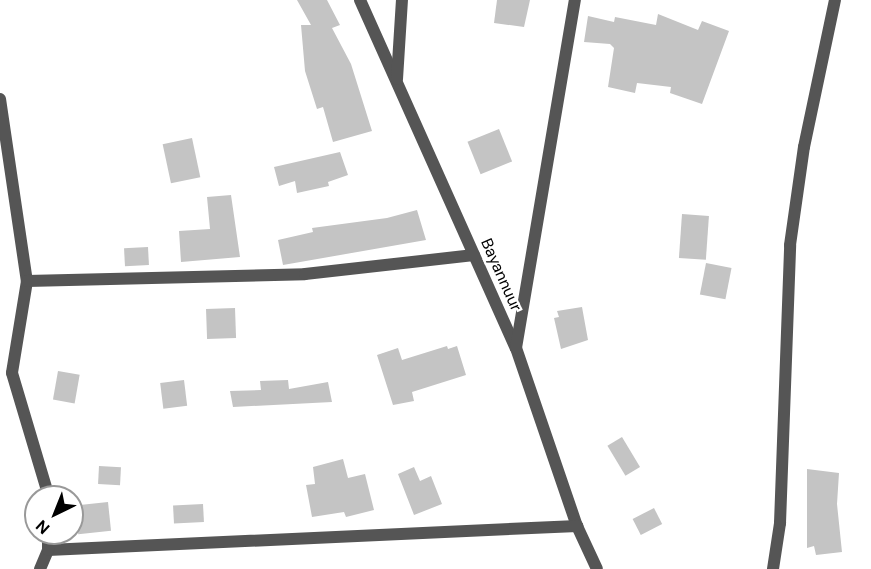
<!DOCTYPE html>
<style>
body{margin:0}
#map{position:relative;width:871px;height:569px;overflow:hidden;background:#fff;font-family:"DM Sans",sans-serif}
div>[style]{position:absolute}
.building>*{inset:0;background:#c4c4c4;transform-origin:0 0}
.street>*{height:12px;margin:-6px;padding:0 6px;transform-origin:6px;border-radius:6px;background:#555}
span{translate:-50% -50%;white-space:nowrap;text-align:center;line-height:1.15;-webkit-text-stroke:4.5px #fff;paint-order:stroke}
.street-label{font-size:16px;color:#000}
.north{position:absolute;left:24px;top:485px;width:60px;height:60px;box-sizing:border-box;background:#fff;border:2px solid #999;border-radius:50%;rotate:223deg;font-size:16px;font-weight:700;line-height:24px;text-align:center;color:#000}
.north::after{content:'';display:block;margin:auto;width:21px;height:27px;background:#000;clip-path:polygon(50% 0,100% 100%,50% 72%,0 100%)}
</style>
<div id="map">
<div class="building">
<i style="clip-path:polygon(297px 0,327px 0,340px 25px,332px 28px,351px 64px,372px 131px,333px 142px,323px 107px,317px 109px,305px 71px,301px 25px,311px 25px)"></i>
<i style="clip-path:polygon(497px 0,530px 0,524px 27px,494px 23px)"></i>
<i style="clip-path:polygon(658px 14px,698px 30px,702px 21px,729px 31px,702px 104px,670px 93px,671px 87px,637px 83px,635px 93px,608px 87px,614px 48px,610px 44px,584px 42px,588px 16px,614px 22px,615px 17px,656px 25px)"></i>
<i style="left:499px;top:129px;width:35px;height:34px;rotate:68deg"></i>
<i style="left:192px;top:138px;width:40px;height:30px;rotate:78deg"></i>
<i style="clip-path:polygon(340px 152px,348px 175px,328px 182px,329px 186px,297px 193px,295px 181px,279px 186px,274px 167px)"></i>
<i style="clip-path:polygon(231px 195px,240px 257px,181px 262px,179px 231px,210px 229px,207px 197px)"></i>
<i style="clip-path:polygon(417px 210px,426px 240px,283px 265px,278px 240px,313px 232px,312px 228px,387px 218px)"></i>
<i style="left:682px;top:214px;width:27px;height:44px;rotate:4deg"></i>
<i style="left:148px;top:247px;width:18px;height:24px;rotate:87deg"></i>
<i style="left:706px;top:263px;width:26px;height:32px;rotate:11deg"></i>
<i style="clip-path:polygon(582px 307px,588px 340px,561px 349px,554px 318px,559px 317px,557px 311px)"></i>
<i style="left:235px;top:308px;width:30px;height:29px;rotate:88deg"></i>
<i style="clip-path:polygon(447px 346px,448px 349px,457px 346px,466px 375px,412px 392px,414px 401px,393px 405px,377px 355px,398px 348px,402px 360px)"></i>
<i style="left:58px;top:371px;width:22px;height:29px;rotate:10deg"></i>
<i style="left:184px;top:380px;width:26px;height:24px;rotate:83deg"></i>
<i style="clip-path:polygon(288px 380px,289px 389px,328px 382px,332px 402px,233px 407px,230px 391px,261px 390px,260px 381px)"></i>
<i style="left:622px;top:437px;width:35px;height:17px;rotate:59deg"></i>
<i style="clip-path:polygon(343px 459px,348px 478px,365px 474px,374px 510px,346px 517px,344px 512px,312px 517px,306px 485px,315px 484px,313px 467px)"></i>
<i style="left:99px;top:466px;width:22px;height:18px;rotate:3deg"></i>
<i style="clip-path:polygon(414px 467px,420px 481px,431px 476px,442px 504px,414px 515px,398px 474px)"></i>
<i style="clip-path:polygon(807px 469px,839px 473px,837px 504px,842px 552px,816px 555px,814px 546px,807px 548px)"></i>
<i style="left:108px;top:502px;width:29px;height:33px;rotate:84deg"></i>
<i style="left:203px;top:504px;width:18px;height:30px;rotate:87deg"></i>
<i style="left:654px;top:508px;width:18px;height:24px;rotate:63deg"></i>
</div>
<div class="street">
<i style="left:360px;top:0;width:381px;rotate:65.9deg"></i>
<i style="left:516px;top:348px;width:188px;rotate:71.1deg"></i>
<i style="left:577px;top:526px;width:47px;rotate:65.1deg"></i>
<i style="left:397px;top:79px;width:79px;rotate:-86.4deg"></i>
<i style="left:0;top:99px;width:184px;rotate:81.6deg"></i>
<i style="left:27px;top:281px;width:93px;rotate:99.3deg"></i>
<i style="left:12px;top:373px;width:129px;rotate:73.4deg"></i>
<i style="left:27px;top:281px;width:278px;rotate:-1.4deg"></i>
<i style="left:305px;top:274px;width:170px;rotate:-6.4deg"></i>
<i style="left:516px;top:348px;width:353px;rotate:-80.4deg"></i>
<i style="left:48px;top:550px;width:530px;rotate:-2.6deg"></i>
<i style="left:40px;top:569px;width:21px;rotate:-67deg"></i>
<i style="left:48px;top:550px;width:17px;rotate:-90deg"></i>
<i style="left:773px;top:569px;width:47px;rotate:-81.3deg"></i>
<i style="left:780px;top:523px;width:278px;rotate:-87.9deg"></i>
<i style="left:790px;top:245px;width:99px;rotate:-81.9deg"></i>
<i style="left:804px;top:147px;width:150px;rotate:-78.1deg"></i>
</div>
<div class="street-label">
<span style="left:501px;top:275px;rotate:66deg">Bayannuur</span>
</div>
<div class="north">N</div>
</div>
